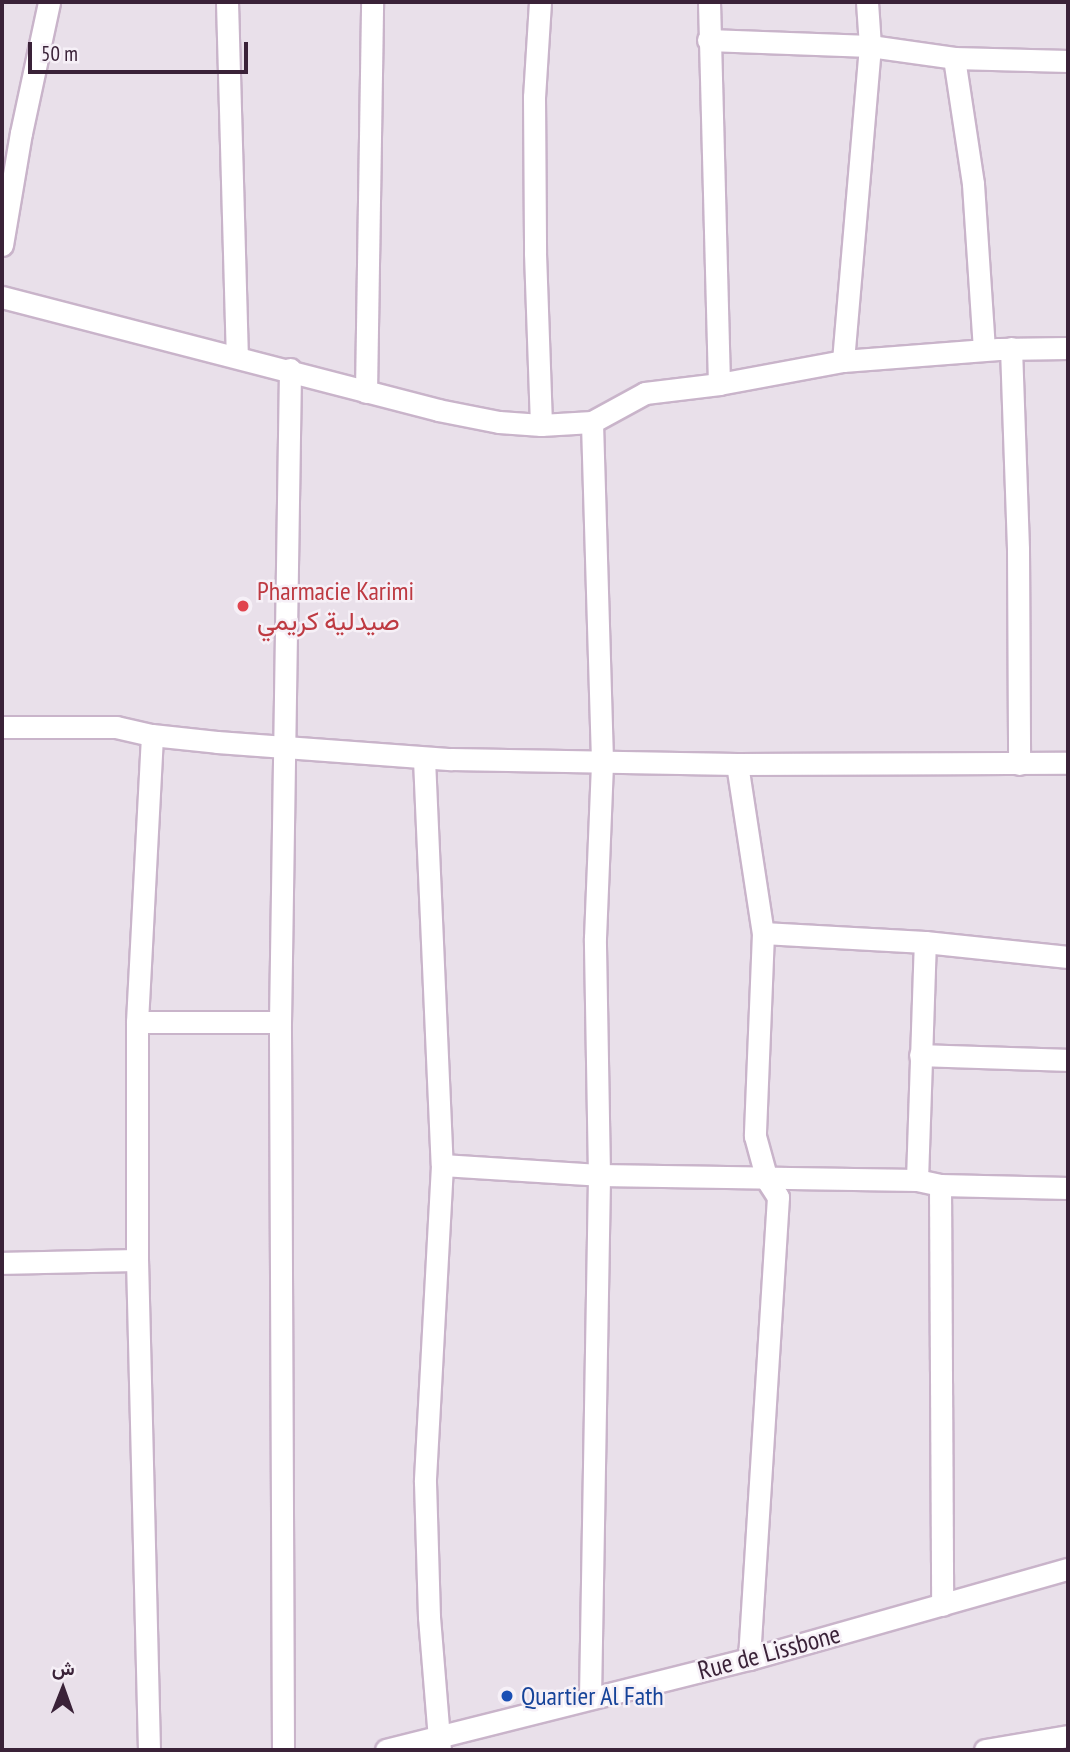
<!DOCTYPE html>
<meta charset="utf-8">
<style>
body{margin:0}
#map{position:relative;width:1070px;height:1752px;overflow:hidden;background:#e9e0ea;font-family:"PT Sans Narrow",Vazirmatn,sans-serif}
div>[style]{position:absolute}
.roads{filter:drop-shadow(2px 0 #c9b4ca) drop-shadow(-2px 0 #c9b4ca) drop-shadow(0 2px #c9b4ca) drop-shadow(0 -2px #c9b4ca)}
.street>*{height:21px;margin:-10.5px;padding:0 10.5px;transform-origin:10.5px;border-radius:10.5px;background:#fff}
.secondary>*{height:21px;margin:-10.5px;padding:0 10.5px;transform-origin:10.5px;border-radius:10.5px;background:#fff}
.dots>*{width:19px;height:19px;translate:-50% -50%;box-sizing:border-box;border:4px solid #f6f0f7;border-radius:50%}
span{translate:-50% -50%;white-space:nowrap;text-align:center;line-height:1.15;-webkit-text-stroke:5px #f6f0f7;paint-order:stroke}
.health-label{font-size:26px;color:#be3a42}
.left{translate:0 -50%;text-align:left}
.street-label{font-size:26px;color:#3a2238}
.transit-label{font-size:26px;color:#164399}
.frame{position:absolute;inset:0;border:4px solid #3a2238;pointer-events:none}
.north{position:absolute;left:28px;top:1654px;width:70px;height:70px;-webkit-text-stroke:5px #f6f0f7;paint-order:stroke;rotate:1deg;font-size:19px;font-weight:700;line-height:28px;text-align:center;color:#3a2238}
.north::after{content:'';display:block;margin:auto;width:24px;height:32px;background:#3a2238;clip-path:polygon(50% 0,100% 100%,50% 72%,0 100%)}
.scale{position:absolute;left:28px;top:42px;width:220px;height:32px;box-sizing:border-box;border:4px solid #3a2238;border-top:0;padding-left:9px;font-size:21px;line-height:24px;white-space:nowrap;color:#3a2238;-webkit-text-stroke:5px #f6f0f7;paint-order:stroke}
</style>
<div id="map">
<div class="roads">
<div class="street">
<i style="left:227px;top:2px;width:353px;rotate:88.4deg"></i>
<i style="left:540px;top:2px;width:95px;rotate:93.6deg"></i>
<i style="left:534px;top:97px;width:156px;rotate:89.6deg"></i>
<i style="left:535px;top:253px;width:172px;rotate:88deg"></i>
<i style="left:709px;top:2px;width:382px;rotate:88.5deg"></i>
<i style="left:708px;top:40px;width:162px;rotate:2.1deg"></i>
<i style="left:870px;top:46px;width:85px;rotate:8.1deg"></i>
<i style="left:954px;top:58px;width:114px;rotate:1.5deg"></i>
<i style="left:954px;top:58px;width:127px;rotate:81.4deg"></i>
<i style="left:973px;top:184px;width:166px;rotate:86.2deg"></i>
<i style="left:2px;top:245px;width:114px;rotate:-80.4deg"></i>
<i style="left:21px;top:133px;width:134px;rotate:-77.9deg"></i>
<i style="left:2px;top:297px;width:450px;rotate:14.5deg"></i>
<i style="left:438px;top:410px;width:62px;rotate:11.1deg"></i>
<i style="left:499px;top:422px;width:42px;rotate:4.1deg"></i>
<i style="left:541px;top:425px;width:51px;rotate:-3.4deg"></i>
<i style="left:592px;top:422px;width:60px;rotate:-28.7deg"></i>
<i style="left:645px;top:393px;width:75px;rotate:-6.9deg"></i>
<i style="left:719px;top:384px;width:126px;rotate:-10.5deg"></i>
<i style="left:843px;top:361px;width:156px;rotate:-4.4deg"></i>
<i style="left:999px;top:349px;width:69px;rotate:-0.8deg"></i>
<i style="left:1011px;top:348px;width:201px;rotate:88deg"></i>
<i style="left:1018px;top:549px;width:215px;rotate:89.7deg"></i>
<i style="left:843px;top:361px;width:316px;rotate:-85.1deg"></i>
<i style="left:870px;top:46px;width:44px;rotate:-93.9deg"></i>
<i style="left:366px;top:392px;width:390px;rotate:-89.1deg"></i>
<i style="left:2px;top:727px;width:114px"></i>
<i style="left:116px;top:727px;width:37px;rotate:13deg"></i>
<i style="left:152px;top:735px;width:65px;rotate:6.1deg"></i>
<i style="left:217px;top:742px;width:235px;rotate:4.2deg"></i>
<i style="left:451px;top:759px;width:286px;rotate:1deg"></i>
<i style="left:737px;top:764px;width:331px;rotate:-0.2deg"></i>
<i style="left:424px;top:759px;width:406px;rotate:87.5deg"></i>
<i style="left:442px;top:1165px;width:317px;rotate:93.1deg"></i>
<i style="left:425px;top:1482px;width:135px;rotate:88.3deg"></i>
<i style="left:429px;top:1617px;width:133px;rotate:85.3deg"></i>
<i style="left:737px;top:764px;width:171px;rotate:81.3deg"></i>
<i style="left:763px;top:933px;width:203px;rotate:92.3deg"></i>
<i style="left:755px;top:1136px;width:46px;rotate:74.7deg"></i>
<i style="left:767px;top:1180px;width:20px;rotate:57deg"></i>
<i style="left:778px;top:1197px;width:463px;rotate:93.6deg"></i>
<i style="left:763px;top:933px;width:162px;rotate:3.2deg"></i>
<i style="left:925px;top:942px;width:144px;rotate:6deg"></i>
<i style="left:137px;top:1022px;width:143px"></i>
<i style="left:920px;top:1055px;width:148px;rotate:1.9deg"></i>
<i style="left:442px;top:1165px;width:157px;rotate:3.6deg"></i>
<i style="left:599px;top:1175px;width:318px;rotate:0.9deg"></i>
<i style="left:917px;top:1180px;width:24px;rotate:12deg"></i>
<i style="left:940px;top:1185px;width:128px;rotate:1.3deg"></i>
<i style="left:917px;top:1180px;width:238px;rotate:-88.1deg"></i>
<i style="left:940px;top:1185px;width:420px;rotate:89.7deg"></i>
<i style="left:2px;top:1263px;width:135px;rotate:-1.3deg"></i>
<i style="left:590px;top:1698px;width:523px;rotate:-89.01deg"></i>
<i style="left:599px;top:1175px;width:237px;rotate:-91deg"></i>
<i style="left:595px;top:938px;width:178px;rotate:-87.7deg"></i>
<i style="left:602px;top:760px;width:338px;rotate:-91.7deg"></i>
<i style="left:149px;top:1750px;width:490px;rotate:-91.4deg"></i>
<i style="left:137px;top:1260px;width:238px;rotate:-90deg"></i>
<i style="left:137px;top:1022px;width:287px;rotate:-87deg"></i>
<i style="left:283px;top:1750px;width:728px;rotate:-90.24deg"></i>
<i style="left:280px;top:1022px;width:653px;rotate:-89.12deg"></i>
<i style="left:985px;top:1750px;width:84px;rotate:-9.6deg"></i>
</div>
<div class="secondary">
<i style="left:386px;top:1750px;width:374px;rotate:-14.1deg"></i>
<i style="left:749px;top:1659px;width:331px;rotate:-15.8deg"></i>
</div>
</div>
<div class="dots">
<i style="left:243px;top:606px;background:#e0444e"></i>
<i style="left:507px;top:1696px;background:#1a4fb4"></i>
</div>
<div class="health-label">
<span class="left" style="left:257px;top:606px">Pharmacie Karimi<br>صيدلية كريمي</span>
</div>
<div class="street-label">
<span style="left:769px;top:1652px;rotate:-15deg">Rue de Lissbone</span>
</div>
<div class="transit-label">
<span class="left" style="left:521px;top:1696px">Quartier Al Fath</span>
</div>
<div class="frame"></div>
<div class="north">ش</div>
<div class="scale">50 m</div>
</div>
